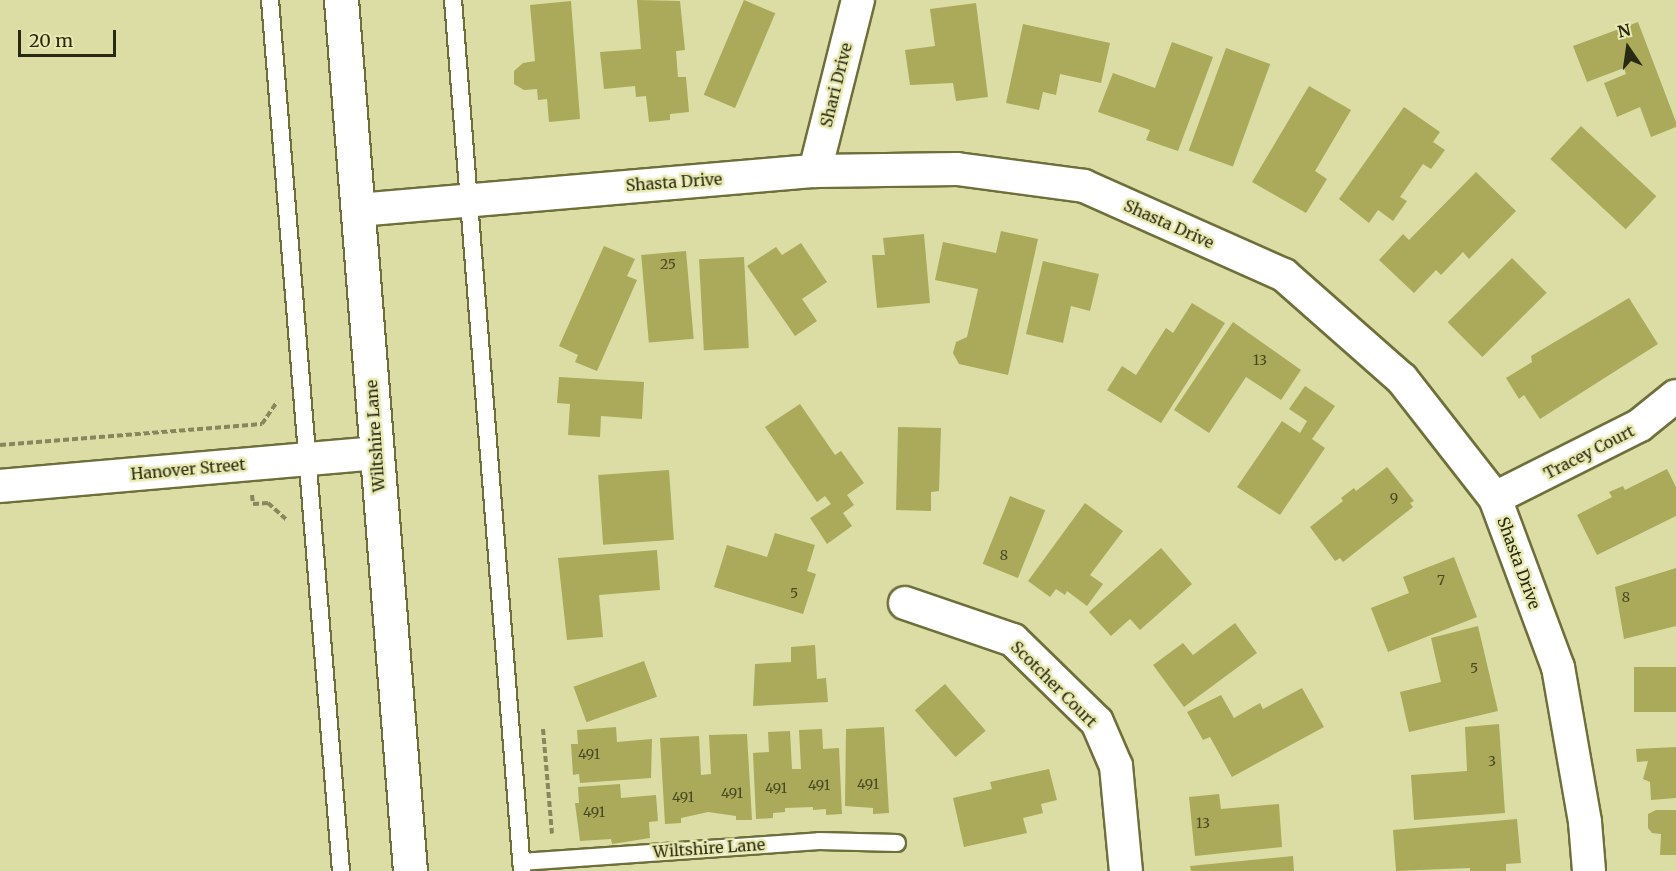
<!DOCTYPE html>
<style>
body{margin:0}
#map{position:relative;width:1676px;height:871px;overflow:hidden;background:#dbdda4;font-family:Merriweather,serif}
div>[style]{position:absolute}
.building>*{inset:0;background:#aaaa5a;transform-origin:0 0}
.path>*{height:4px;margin-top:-2px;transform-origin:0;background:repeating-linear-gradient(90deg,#86875e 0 6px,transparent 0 9px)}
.roads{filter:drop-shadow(2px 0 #6e6f3a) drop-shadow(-2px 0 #6e6f3a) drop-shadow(0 2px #6e6f3a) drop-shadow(0 -2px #6e6f3a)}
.service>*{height:16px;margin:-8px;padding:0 8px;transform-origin:8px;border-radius:8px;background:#fff}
.minor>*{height:32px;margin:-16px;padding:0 16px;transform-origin:16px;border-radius:16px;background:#fff}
.secondary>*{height:33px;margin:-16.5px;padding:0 16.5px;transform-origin:16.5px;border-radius:16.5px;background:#fff}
span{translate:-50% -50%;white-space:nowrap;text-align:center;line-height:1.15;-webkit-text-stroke:5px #e9eab1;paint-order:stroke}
.number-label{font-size:14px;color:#484924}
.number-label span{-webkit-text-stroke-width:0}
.street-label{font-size:16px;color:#282912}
.north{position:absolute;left:1598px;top:18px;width:60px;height:60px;-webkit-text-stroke:4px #e9eab1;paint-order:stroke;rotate:347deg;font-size:16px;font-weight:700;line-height:24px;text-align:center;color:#282912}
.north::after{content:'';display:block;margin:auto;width:21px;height:27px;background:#282912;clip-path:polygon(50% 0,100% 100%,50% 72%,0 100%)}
.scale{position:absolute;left:18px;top:30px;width:98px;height:27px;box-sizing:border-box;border:3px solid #282912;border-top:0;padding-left:8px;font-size:18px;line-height:21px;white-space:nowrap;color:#282912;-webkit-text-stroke:4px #e9eab1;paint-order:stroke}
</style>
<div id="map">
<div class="building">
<i style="clip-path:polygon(637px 0,680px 1px,685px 50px,676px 51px,678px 77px,686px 77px,689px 112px,670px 114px,670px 120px,649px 122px,646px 96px,636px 97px,635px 86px,604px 89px,600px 52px,641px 49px)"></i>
<i style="left:744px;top:0;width:34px;height:103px;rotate:23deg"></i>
<i style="clip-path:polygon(571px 1px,580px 119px,549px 122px,547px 99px,538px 100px,537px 89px,524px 90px,514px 84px,514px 71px,523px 63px,535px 61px,530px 5px)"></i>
<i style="clip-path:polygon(976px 3px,988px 97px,956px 101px,953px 83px,910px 85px,905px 50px,935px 46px,930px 9px)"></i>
<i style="clip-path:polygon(1638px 22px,1676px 122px,1676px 127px,1651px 137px,1640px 107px,1617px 117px,1604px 83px,1626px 74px,1624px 68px,1587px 82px,1573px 46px)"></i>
<i style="clip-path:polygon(1023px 24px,1110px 43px,1101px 83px,1060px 74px,1056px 95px,1043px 92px,1039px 110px,1006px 103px)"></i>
<i style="clip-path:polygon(1172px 42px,1213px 57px,1178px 151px,1146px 140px,1150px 130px,1098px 112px,1113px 73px,1155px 88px)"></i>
<i style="left:1226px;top:48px;width:47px;height:109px;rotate:20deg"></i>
<i style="clip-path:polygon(1309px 86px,1351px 110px,1315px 171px,1327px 179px,1306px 213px,1252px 182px)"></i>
<i style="clip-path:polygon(1404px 107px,1440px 132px,1433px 142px,1445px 150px,1431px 169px,1423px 164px,1400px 197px,1407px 201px,1393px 221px,1378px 210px,1369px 223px,1339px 199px)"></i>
<i style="left:1581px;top:126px;width:103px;height:45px;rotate:43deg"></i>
<i style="clip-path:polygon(1476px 172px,1516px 211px,1469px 259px,1463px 252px,1441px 275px,1436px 270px,1414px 293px,1379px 260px,1403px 234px,1409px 240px)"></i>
<i style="clip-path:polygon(1001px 231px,1038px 239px,1008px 375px,959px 364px,953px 353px,956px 342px,967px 337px,978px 289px,935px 280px,943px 242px,996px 253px)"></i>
<i style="clip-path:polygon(924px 234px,930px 303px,877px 308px,872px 255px,885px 255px,883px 238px)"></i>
<i style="clip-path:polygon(801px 243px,827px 282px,802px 299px,817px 321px,795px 336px,747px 266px,776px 247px,782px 255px)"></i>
<i style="clip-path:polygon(604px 246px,635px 259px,627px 276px,637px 280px,597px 371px,575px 362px,578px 355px,559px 346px)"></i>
<i style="left:686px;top:251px;width:88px;height:45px;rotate:85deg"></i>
<i style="left:744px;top:257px;width:91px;height:45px;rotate:87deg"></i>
<i style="left:1512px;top:258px;width:49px;height:91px;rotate:45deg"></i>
<i style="clip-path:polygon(1043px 261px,1099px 274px,1090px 311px,1071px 306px,1063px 343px,1026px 334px)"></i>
<i style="clip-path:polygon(1629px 298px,1658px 344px,1540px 419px,1524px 395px,1519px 399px,1506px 378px,1532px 362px,1531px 356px)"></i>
<i style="clip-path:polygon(1192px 303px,1225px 323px,1161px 423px,1107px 390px,1122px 366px,1136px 375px,1166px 328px,1173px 333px)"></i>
<i style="clip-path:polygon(1233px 322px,1301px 370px,1281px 400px,1246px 377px,1209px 433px,1174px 410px)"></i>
<i style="clip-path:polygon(559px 377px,644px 382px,642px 419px,601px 416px,600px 437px,568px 435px,570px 404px,557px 403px)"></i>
<i style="clip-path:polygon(1305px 386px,1335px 406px,1312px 439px,1325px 448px,1280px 515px,1237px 487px,1282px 421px,1300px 433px,1307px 421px,1289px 409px)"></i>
<i style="clip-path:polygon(800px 404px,835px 455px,841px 451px,864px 483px,847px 495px,854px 505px,843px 513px,852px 526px,827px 544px,810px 518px,831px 504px,825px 496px,817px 502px,765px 427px)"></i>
<i style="clip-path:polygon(898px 427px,941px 428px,939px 491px,931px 492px,931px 511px,896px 510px)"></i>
<i style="clip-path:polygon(1387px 467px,1414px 501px,1410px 503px,1413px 507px,1343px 562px,1340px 558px,1335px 561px,1310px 527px,1343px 501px,1341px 498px,1354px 488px,1356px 491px)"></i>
<i style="clip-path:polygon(1667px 469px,1676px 487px,1676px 516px,1597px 555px,1577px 515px,1612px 497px,1609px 492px,1623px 486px,1625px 490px)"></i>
<i style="left:669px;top:470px;width:70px;height:71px;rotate:86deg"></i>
<i style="left:1010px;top:496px;width:38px;height:73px;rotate:22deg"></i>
<i style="clip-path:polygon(1085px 503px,1123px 531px,1090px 575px,1103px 584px,1087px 606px,1067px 591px,1065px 595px,1056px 589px,1050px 597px,1028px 581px)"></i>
<i style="clip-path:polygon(775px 533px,815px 545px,807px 571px,816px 574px,803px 614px,714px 587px,727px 545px,767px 557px)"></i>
<i style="clip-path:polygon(1161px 548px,1192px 584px,1140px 630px,1130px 619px,1111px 636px,1089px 612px)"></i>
<i style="clip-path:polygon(657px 550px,660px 590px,599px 595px,603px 637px,567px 640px,558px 558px)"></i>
<i style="clip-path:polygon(1454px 557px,1477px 617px,1388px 652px,1371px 608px,1409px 593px,1403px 577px)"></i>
<i style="clip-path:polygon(1676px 568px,1676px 626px,1624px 639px,1615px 587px)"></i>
<i style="clip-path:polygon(1235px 623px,1257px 653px,1184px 707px,1153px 665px,1183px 643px,1193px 655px)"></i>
<i style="clip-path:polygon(1478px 626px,1498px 711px,1409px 732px,1400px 692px,1441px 682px,1431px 638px)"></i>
<i style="clip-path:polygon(815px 645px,817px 679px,826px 678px,828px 702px,753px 706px,755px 664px,791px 662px,791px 647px)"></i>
<i style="left:644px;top:661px;width:38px;height:75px;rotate:70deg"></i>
<i style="left:1676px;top:667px;width:45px;height:42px;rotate:90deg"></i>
<i style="left:945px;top:684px;width:62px;height:40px;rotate:49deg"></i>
<i style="clip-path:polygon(1302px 688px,1324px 727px,1232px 777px,1210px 737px,1203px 740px,1187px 712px,1221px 695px,1234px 718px,1260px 703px,1263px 709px)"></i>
<i style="clip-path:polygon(1499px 724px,1505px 813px,1414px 820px,1411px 775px,1467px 771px,1465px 727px)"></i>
<i style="clip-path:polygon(616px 727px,617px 742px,652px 739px,651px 778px,580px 783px,579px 774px,573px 775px,571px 744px,578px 744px,577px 730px)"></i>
<i style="clip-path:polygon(884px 727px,889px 813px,873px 814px,873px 808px,845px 806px,846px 729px)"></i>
<i style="clip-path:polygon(822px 729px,823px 749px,839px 748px,842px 814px,826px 815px,826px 809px,813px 810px,813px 807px,785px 808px,785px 812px,773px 813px,773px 818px,756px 819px,753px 753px,769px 752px,768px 732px,790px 731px,792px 769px,801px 769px,799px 730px)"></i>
<i style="clip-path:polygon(747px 734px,752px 820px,736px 820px,736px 816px,708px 812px,681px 818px,681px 823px,665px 824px,660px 738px,699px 736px,701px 775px,711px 774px,709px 735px)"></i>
<i style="clip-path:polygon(1676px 747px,1676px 798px,1651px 800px,1650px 782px,1643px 779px,1648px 761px,1637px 762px,1636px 749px)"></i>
<i style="clip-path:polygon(1049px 769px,1057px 800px,1041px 804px,1043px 813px,1023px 818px,1027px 833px,964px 847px,953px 798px,992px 789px,990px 782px)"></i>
<i style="clip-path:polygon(620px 784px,621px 798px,656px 795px,658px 821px,649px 822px,650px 838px,612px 844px,611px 839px,580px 841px,575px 803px,579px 803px,578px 787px)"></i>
<i style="clip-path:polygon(1219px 794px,1221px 809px,1279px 804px,1282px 847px,1195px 856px,1189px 797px)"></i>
<i style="clip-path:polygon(1656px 810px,1676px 810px,1676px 855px,1660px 855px,1661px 834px,1652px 833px,1648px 828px,1648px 814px)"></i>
<i style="clip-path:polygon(1517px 819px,1521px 863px,1506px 864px,1506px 871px,1470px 871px,1470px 868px,1396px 871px,1393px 830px)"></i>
<i style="clip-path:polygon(1293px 856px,1294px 871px,1191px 871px,1190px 866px)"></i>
</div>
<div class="path">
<i style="left:0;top:445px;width:263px;rotate:-4.6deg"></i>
<i style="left:262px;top:424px;width:27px;rotate:-56deg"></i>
<i style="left:252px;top:495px;width:9px;rotate:84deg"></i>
<i style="left:253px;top:504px;width:15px;rotate:-4deg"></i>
<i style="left:268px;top:503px;width:25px;rotate:42deg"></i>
<i style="left:543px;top:729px;width:105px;rotate:85.1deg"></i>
</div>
<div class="roads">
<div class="service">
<i style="left:270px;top:0;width:874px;rotate:85.34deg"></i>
<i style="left:453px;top:0;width:874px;rotate:85.47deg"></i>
<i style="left:521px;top:862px;width:299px;rotate:-4deg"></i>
<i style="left:819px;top:841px;width:78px;rotate:1.5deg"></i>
</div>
<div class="minor">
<i style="left:815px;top:171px;width:176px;rotate:-75.9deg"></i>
<i style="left:358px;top:210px;width:459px;rotate:-4.9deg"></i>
<i style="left:815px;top:171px;width:142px;rotate:-0.8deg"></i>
<i style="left:957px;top:169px;width:128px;rotate:7.6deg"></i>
<i style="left:1084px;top:186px;width:219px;rotate:24deg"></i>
<i style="left:1284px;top:275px;width:157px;rotate:41.4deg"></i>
<i style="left:1402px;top:379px;width:151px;rotate:52deg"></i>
<i style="left:1495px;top:498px;width:180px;rotate:69.6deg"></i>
<i style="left:1558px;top:667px;width:157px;rotate:80.1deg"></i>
<i style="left:1585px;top:822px;width:49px;rotate:85.3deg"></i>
<i style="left:0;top:486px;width:377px;rotate:-5deg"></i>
<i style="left:1495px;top:498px;width:162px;rotate:-26.7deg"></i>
<i style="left:1640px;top:425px;width:46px;rotate:-38.9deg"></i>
<i style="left:905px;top:603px;width:114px;rotate:18.9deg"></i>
<i style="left:1013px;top:640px;width:117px;rotate:44.3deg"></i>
<i style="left:1097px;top:722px;width:48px;rotate:66.6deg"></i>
<i style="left:1116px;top:766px;width:105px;rotate:84.6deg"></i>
</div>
<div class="secondary">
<i style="left:341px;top:0;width:874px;rotate:85.47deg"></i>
</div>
</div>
<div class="number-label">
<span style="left:668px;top:264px">25</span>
<span style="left:1260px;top:360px">13</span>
<span style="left:1394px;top:498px">9</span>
<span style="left:1004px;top:555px">8</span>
<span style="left:1441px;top:580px">7</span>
<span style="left:794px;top:593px">5</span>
<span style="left:1626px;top:597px">8</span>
<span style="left:1474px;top:668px">5</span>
<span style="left:589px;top:754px">491</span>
<span style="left:1492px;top:761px">3</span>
<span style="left:868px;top:784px">491</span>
<span style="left:819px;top:785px">491</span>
<span style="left:776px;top:788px">491</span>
<span style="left:732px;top:793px">491</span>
<span style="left:683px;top:797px">491</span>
<span style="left:594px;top:812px">491</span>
<span style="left:1203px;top:823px">13</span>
</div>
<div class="street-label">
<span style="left:836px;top:85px;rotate:-76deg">Shari Drive</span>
<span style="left:674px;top:182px;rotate:-4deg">Shasta Drive</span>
<span style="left:1169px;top:224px;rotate:24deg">Shasta Drive</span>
<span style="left:375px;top:436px;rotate:-94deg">Wiltshire Lane</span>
<span style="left:1589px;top:452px;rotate:-27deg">Tracey Court</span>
<span style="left:188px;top:469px;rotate:-5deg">Hanover Street</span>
<span style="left:1519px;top:563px;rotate:70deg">Shasta Drive</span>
<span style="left:1054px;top:684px;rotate:45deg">Scotcher Court</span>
<span style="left:709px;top:848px;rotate:-4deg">Wiltshire Lane</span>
</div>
<div class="north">N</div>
<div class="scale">20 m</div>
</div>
